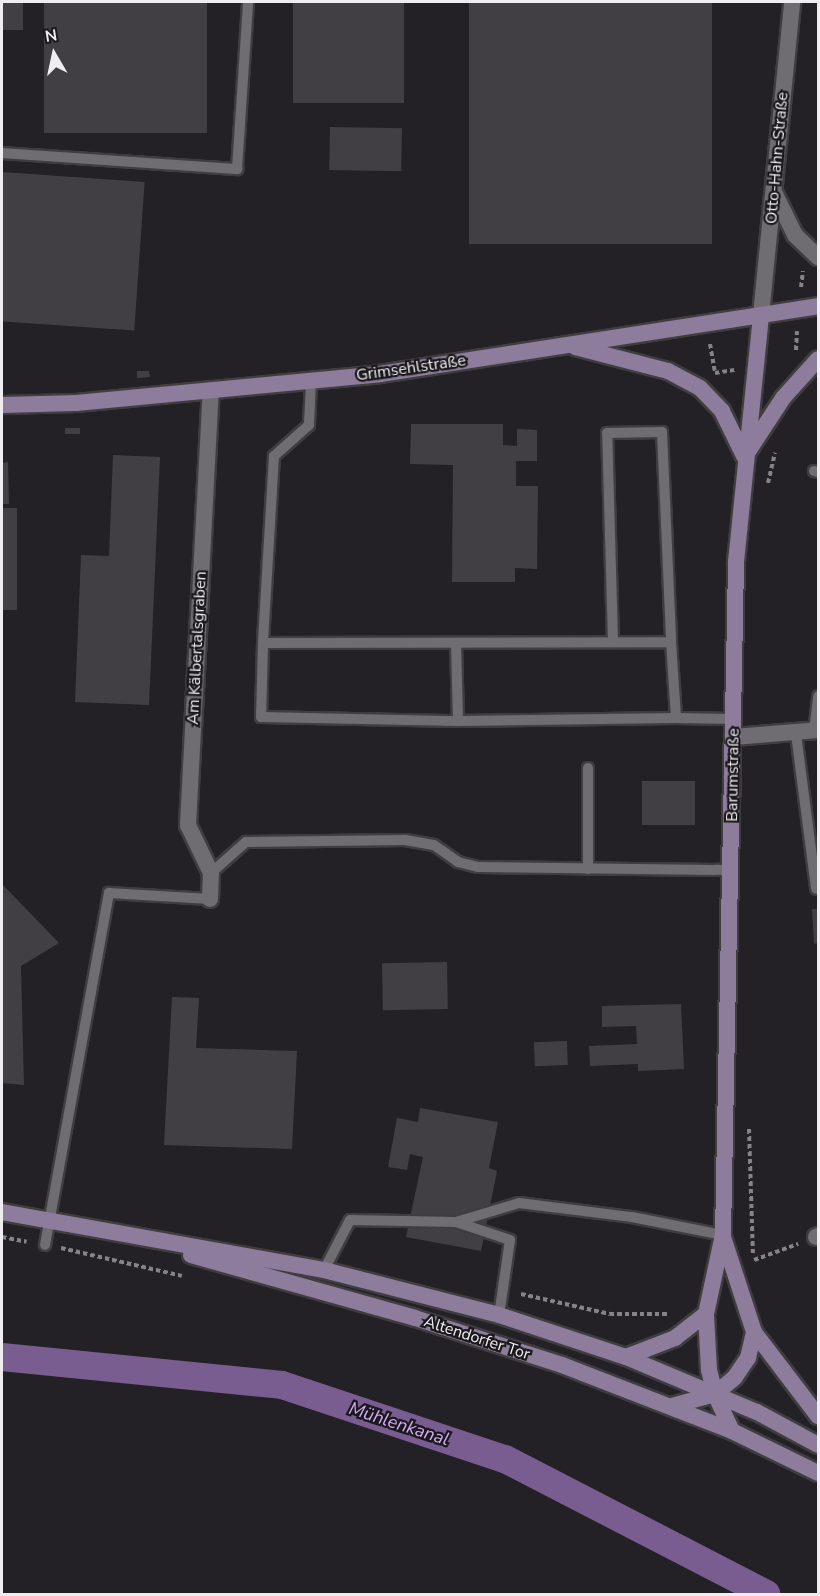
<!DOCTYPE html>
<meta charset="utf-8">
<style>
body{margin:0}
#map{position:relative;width:820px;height:1596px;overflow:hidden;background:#242126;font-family:"Nunito Sans",sans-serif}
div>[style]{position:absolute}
.canal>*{height:28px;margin:-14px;padding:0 14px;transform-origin:14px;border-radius:14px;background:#795d90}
.building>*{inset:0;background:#423f44;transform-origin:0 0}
.path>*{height:4px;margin-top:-2px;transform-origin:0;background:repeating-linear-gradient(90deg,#868387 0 4.5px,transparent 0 7.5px)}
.roads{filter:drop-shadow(2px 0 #3f3d40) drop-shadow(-2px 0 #3f3d40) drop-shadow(0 2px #3f3d40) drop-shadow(0 -2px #3f3d40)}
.service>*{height:10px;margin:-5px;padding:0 5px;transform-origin:5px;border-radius:5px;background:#6f6d72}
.minor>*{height:16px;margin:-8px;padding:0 8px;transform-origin:8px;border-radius:8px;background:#6f6d72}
.secondary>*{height:16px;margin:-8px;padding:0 8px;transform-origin:8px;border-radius:8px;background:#8d7c9b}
span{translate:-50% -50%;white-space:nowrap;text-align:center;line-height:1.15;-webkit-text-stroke:4.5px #1a181c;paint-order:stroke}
.street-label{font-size:16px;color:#efedf0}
.water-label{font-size:18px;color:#d6acf9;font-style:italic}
.frame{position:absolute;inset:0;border:3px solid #efedf0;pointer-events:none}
.north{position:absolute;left:24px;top:24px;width:60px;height:60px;-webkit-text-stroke:4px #1a181c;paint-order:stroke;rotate:351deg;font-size:16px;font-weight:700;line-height:24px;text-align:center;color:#efedf0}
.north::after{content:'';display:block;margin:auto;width:21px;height:27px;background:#efedf0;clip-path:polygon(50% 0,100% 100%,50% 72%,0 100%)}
</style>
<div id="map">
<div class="canal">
<i style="left:2px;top:1357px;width:281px;rotate:5.7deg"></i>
<i style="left:282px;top:1385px;width:235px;rotate:18.4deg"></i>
<i style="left:505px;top:1459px;width:294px;rotate:27.3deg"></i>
</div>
<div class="building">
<i style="left:2px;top:2px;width:21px;height:28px"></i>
<i style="left:44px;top:2px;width:163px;height:131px"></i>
<i style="left:293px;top:2px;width:111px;height:101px"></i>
<i style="left:469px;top:2px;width:243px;height:242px"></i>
<i style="left:330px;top:127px;width:72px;height:43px;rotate:1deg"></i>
<i style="left:2px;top:172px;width:143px;height:149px;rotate:4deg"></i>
<i style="clip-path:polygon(137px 371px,149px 371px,150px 377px,137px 378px)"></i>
<i style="clip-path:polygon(411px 424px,503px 424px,503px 445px,517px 446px,517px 429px,537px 430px,537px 461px,516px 461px,516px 486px,538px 486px,537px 569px,515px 568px,515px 582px,452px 582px,453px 465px,410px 464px)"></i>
<i style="left:80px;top:428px;width:6px;height:15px;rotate:90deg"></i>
<i style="clip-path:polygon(113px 455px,160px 457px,149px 705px,75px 702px,81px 555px,109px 556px)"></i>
<i style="clip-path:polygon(8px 462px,9px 504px,2px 504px,2px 463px)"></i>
<i style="left:2px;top:508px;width:15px;height:102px"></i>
<i style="left:642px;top:781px;width:53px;height:44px"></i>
<i style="clip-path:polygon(2px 884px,59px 943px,21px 966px,24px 1085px,2px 1083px)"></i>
<i style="clip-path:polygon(812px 909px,818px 909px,818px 943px,814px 944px)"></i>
<i style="left:447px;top:962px;width:47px;height:65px;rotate:89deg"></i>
<i style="clip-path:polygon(172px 997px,199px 998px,196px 1048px,297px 1051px,292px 1149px,164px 1145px)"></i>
<i style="clip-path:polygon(681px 1004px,684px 1069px,638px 1071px,638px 1064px,590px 1066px,589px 1046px,637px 1044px,636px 1026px,602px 1027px,602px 1006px)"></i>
<i style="left:567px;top:1041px;width:24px;height:33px;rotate:88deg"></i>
<i style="clip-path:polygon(420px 1108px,498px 1122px,489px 1168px,497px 1171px,481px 1251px,406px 1237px,423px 1157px,410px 1154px,407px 1170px,388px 1167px,397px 1118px,418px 1122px)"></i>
</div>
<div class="path">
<i style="left:801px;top:287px;width:16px;rotate:-83deg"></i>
<i style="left:710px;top:344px;width:29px;rotate:80deg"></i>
<i style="left:715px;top:373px;width:20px;rotate:-9deg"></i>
<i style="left:796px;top:350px;width:19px;rotate:-87deg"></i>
<i style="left:768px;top:483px;width:31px;rotate:-77deg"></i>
<i style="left:749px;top:1129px;width:124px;rotate:88.2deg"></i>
<i style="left:2px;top:1237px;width:25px;rotate:11deg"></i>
<i style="left:61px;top:1248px;width:124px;rotate:13deg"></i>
<i style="left:754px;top:1260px;width:47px;rotate:-20deg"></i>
<i style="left:521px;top:1294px;width:91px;rotate:12.7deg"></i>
<i style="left:610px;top:1314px;width:60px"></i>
</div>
<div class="roads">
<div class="service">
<i style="left:2px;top:153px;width:236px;rotate:3.9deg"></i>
<i style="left:237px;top:169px;width:167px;rotate:-86.2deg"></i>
<i style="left:311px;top:382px;width:43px;rotate:92.7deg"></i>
<i style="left:309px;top:425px;width:47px;rotate:138.5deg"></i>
<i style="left:274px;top:456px;width:187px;rotate:93.4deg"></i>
<i style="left:263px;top:643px;width:408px;rotate:-0.1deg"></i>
<i style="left:671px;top:642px;width:76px;rotate:86.2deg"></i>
<i style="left:676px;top:718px;width:57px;rotate:1deg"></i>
<i style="left:814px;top:471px;width:4px;rotate:14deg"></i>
<i style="left:613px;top:642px;width:209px;rotate:-91.6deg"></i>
<i style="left:607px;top:433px;width:55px;rotate:-1deg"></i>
<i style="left:662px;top:432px;width:210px;rotate:87.5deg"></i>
<i style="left:263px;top:643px;width:74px;rotate:91.5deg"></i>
<i style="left:261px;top:717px;width:197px;rotate:1.2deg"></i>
<i style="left:458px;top:721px;width:218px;rotate:-0.8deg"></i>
<i style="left:456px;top:643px;width:78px;rotate:88.5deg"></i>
<i style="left:814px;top:731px;width:35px;rotate:-83deg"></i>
<i style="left:796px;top:734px;width:156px;rotate:82.6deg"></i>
<i style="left:588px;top:869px;width:101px;rotate:-90deg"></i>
<i style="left:211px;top:873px;width:47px;rotate:-41.5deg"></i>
<i style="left:246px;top:842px;width:159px;rotate:-0.7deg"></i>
<i style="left:405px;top:840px;width:29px;rotate:10deg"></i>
<i style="left:434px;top:845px;width:29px;rotate:35deg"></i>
<i style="left:458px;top:862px;width:21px;rotate:14deg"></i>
<i style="left:478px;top:867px;width:253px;rotate:0.7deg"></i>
<i style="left:456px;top:1222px;width:66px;rotate:-16.8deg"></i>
<i style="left:519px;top:1203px;width:114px;rotate:7.1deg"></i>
<i style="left:632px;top:1217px;width:93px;rotate:11.2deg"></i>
<i style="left:45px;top:1245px;width:358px;rotate:-79.7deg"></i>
<i style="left:109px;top:893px;width:101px;rotate:3.4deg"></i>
<i style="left:324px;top:1270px;width:56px;rotate:-62.5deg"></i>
<i style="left:350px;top:1220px;width:106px;rotate:1.1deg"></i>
<i style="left:456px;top:1222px;width:57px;rotate:18.4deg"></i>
<i style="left:510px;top:1240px;width:76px;rotate:98.3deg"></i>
</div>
<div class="minor">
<i style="left:775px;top:194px;width:46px;rotate:64deg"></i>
<i style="left:795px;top:235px;width:32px;rotate:44deg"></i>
<i style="left:761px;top:315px;width:315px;rotate:-84.3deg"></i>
<i style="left:733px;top:737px;width:85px;rotate:-4.7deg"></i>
<i style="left:210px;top:899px;width:26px;rotate:-88deg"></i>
<i style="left:211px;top:873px;width:53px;rotate:-115.6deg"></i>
<i style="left:188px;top:825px;width:435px;rotate:-87deg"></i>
<i style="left:816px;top:1237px;width:2px;rotate:-27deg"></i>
</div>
<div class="secondary">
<i style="left:575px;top:347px;width:96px;rotate:14.5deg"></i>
<i style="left:668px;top:371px;width:36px;rotate:28deg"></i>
<i style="left:700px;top:388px;width:32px;rotate:46deg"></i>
<i style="left:722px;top:411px;width:50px;rotate:63.9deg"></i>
<i style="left:2px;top:405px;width:74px;rotate:-1.5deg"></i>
<i style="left:76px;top:403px;width:305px;rotate:-5.4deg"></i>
<i style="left:380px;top:374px;width:443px;rotate:-8.8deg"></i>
<i style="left:747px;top:453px;width:66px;rotate:-56.8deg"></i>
<i style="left:783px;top:398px;width:52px;rotate:-48.1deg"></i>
<i style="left:2px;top:1212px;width:327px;rotate:10.2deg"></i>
<i style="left:324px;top:1270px;width:181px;rotate:14.4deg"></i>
<i style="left:499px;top:1315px;width:134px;rotate:18.3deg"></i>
<i style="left:626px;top:1357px;width:142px;rotate:22.8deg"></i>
<i style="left:757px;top:1412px;width:69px;rotate:28.4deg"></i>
<i style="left:723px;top:1237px;width:100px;rotate:71.9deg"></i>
<i style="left:754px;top:1332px;width:106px;rotate:52.7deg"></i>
<i style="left:191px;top:1255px;width:233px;rotate:15.7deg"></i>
<i style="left:415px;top:1318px;width:154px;rotate:17.7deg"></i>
<i style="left:562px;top:1365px;width:182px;rotate:21.2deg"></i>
<i style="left:732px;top:1431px;width:96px;rotate:26deg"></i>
<i style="left:626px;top:1357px;width:53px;rotate:-21.2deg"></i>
<i style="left:675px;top:1338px;width:39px;rotate:-38deg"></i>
<i style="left:672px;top:1406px;width:45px;rotate:-15.6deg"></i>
<i style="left:715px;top:1394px;width:26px;rotate:-40deg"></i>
<i style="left:735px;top:1377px;width:23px;rotate:-56deg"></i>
<i style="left:748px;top:1358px;width:27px;rotate:-77deg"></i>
<i style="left:732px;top:1431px;width:41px;rotate:-114.7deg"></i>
<i style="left:715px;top:1394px;width:25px;rotate:-104deg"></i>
<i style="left:709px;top:1370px;width:56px;rotate:-93.1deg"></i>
<i style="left:706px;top:1314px;width:81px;rotate:-77.9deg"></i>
<i style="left:723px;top:1235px;width:673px;rotate:-88.89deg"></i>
<i style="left:736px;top:562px;width:248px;rotate:-84.2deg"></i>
</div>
</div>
<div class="street-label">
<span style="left:777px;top:158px;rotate:-85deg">Otto-Hahn-Straße</span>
<span style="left:411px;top:368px;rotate:-8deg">Grimsehlstraße</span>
<span style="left:197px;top:648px;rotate:-87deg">Am Kälbertalsgraben</span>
<span style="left:733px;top:775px;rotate:-89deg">Barumstraße</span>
<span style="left:477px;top:1338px;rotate:18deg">Altendorfer Tor</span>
</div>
<div class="water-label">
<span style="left:399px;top:1424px;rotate:18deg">Mühlenkanal</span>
</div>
<div class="frame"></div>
<div class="north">N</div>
</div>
